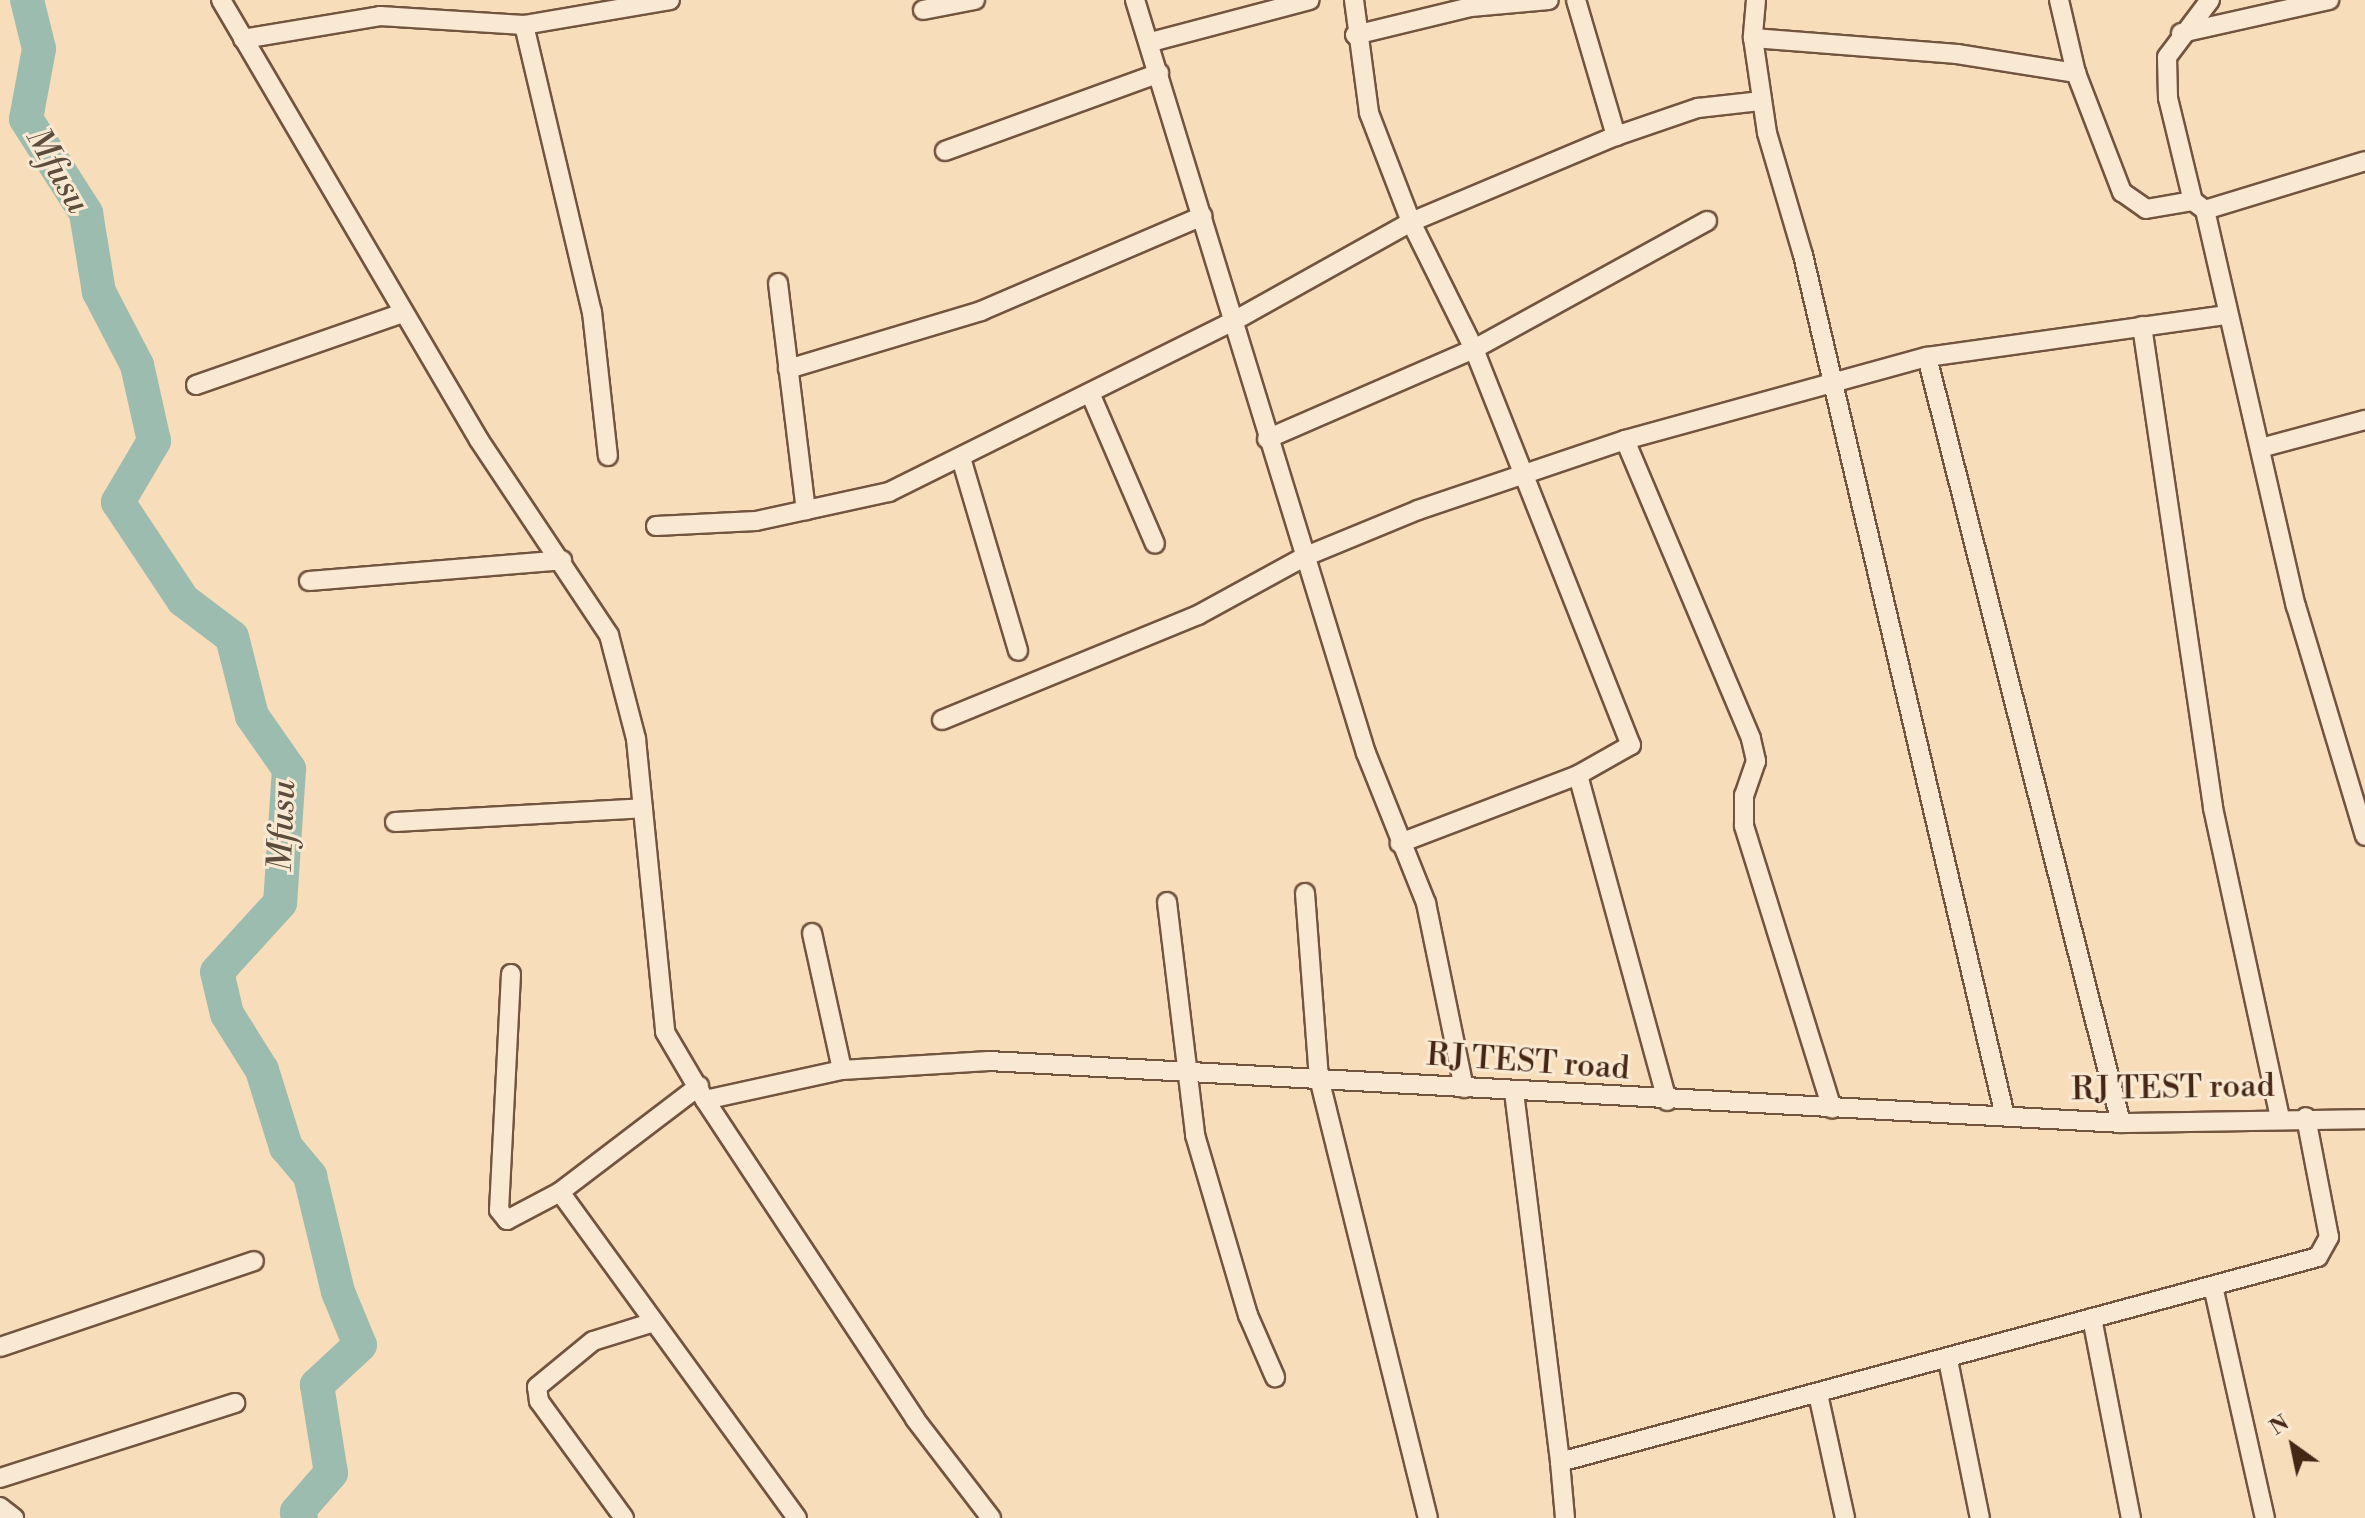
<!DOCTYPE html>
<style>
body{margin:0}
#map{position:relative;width:2365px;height:1518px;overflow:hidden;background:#f7ddba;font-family:"Libre Bodoni",serif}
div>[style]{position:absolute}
.river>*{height:34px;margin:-17px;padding:0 17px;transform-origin:17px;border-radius:17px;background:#9dbcb0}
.roads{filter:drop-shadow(2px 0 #72543f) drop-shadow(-2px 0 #72543f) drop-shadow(0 2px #72543f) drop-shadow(0 -2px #72543f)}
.street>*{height:18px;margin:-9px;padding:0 9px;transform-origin:9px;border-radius:9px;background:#fae9d2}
span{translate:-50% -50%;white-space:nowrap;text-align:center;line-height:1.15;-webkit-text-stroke:6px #fae9d2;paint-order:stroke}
.street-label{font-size:32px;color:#452716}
.water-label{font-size:34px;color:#5b4c3c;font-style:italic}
.north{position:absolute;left:2253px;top:1406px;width:80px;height:80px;-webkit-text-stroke:6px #fae9d2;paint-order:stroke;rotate:327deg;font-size:22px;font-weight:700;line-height:32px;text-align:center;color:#452716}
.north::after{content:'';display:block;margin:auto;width:28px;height:36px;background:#452716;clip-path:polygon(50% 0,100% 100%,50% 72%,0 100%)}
</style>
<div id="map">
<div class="river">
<i style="left:27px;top:0;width:50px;rotate:76.2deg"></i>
<i style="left:39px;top:49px;width:71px;rotate:100.5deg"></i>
<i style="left:26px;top:119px;width:112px;rotate:57.4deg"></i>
<i style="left:86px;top:213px;width:80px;rotate:80.7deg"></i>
<i style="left:99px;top:292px;width:82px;rotate:62.5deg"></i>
<i style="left:137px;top:365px;width:78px;rotate:77.4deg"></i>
<i style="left:154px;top:441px;width:71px;rotate:120.5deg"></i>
<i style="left:118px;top:502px;width:118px;rotate:56.4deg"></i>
<i style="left:183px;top:600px;width:61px;rotate:37.1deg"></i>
<i style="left:232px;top:637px;width:81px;rotate:75.8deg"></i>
<i style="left:252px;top:716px;width:65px;rotate:55.1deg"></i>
<i style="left:289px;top:769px;width:134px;rotate:93.8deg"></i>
<i style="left:280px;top:903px;width:93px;rotate:132.4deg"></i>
<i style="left:217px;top:972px;width:43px;rotate:76.6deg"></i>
<i style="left:227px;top:1014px;width:66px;rotate:58deg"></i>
<i style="left:262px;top:1070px;width:81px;rotate:72.7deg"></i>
<i style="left:286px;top:1147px;width:38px;rotate:50deg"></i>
<i style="left:310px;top:1176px;width:119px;rotate:76.4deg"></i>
<i style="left:338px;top:1292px;width:57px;rotate:67.5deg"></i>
<i style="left:360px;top:1345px;width:59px;rotate:137.1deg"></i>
<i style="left:317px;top:1385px;width:89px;rotate:81deg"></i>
<i style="left:331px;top:1473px;width:52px;rotate:131.1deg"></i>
<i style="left:297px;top:1512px;width:7px;rotate:56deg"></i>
</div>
<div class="roads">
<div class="street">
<i style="left:221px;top:0;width:510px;rotate:59.61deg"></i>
<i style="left:479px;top:440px;width:234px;rotate:56.3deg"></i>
<i style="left:609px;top:635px;width:107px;rotate:75.4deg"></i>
<i style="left:636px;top:739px;width:294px;rotate:84.3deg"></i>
<i style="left:665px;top:1032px;width:79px;rotate:59.5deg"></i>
<i style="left:705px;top:1100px;width:140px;rotate:-12.4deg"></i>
<i style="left:842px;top:1070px;width:147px;rotate:-3.5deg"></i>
<i style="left:989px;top:1061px;width:1134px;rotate:3.13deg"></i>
<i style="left:2121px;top:1123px;width:244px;rotate:-0.9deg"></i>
<i style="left:1135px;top:0;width:788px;rotate:72.95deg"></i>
<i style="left:1366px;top:753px;width:162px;rotate:68.2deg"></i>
<i style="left:1426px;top:903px;width:189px;rotate:78.4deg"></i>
<i style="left:1354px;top:0;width:114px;rotate:82.4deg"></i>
<i style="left:1369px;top:113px;width:117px;rotate:68.9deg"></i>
<i style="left:1411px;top:222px;width:142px;rotate:63.6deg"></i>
<i style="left:1474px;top:349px;width:426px;rotate:68.4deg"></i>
<i style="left:1631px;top:745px;width:61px;rotate:150.5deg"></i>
<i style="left:1578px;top:775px;width:191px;rotate:159.1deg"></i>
<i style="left:1576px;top:0;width:142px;rotate:73.6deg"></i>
<i style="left:1756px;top:0;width:38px;rotate:95deg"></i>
<i style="left:1753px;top:38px;width:96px;rotate:81.6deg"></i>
<i style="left:1767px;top:133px;width:127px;rotate:73.6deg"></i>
<i style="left:1803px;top:255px;width:884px;rotate:76.8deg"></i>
<i style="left:2059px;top:0;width:75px;rotate:76.9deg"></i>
<i style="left:2076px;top:73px;width:128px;rotate:68.9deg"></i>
<i style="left:2122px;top:192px;width:29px;rotate:35deg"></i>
<i style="left:2146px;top:209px;width:48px;rotate:-9.7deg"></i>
<i style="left:2210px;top:0;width:71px;rotate:127deg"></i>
<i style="left:2167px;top:57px;width:41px;rotate:88.6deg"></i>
<i style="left:2168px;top:98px;width:106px;rotate:76.4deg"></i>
<i style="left:2193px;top:201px;width:15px;rotate:37deg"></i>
<i style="left:2205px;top:210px;width:406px;rotate:77.1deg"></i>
<i style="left:2296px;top:606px;width:240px;rotate:73.3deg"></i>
<i style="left:923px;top:10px;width:53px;rotate:-10.9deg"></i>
<i style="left:524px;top:25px;width:295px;rotate:76.7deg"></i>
<i style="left:592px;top:312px;width:145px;rotate:83.7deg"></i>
<i style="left:2181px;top:33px;width:152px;rotate:-12.6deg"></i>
<i style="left:1355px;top:35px;width:119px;rotate:-13.6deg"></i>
<i style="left:1471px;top:7px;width:78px;rotate:-5.1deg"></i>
<i style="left:1753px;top:38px;width:205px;rotate:4.5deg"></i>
<i style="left:1957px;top:54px;width:121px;rotate:9.1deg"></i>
<i style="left:243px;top:39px;width:139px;rotate:-9.5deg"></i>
<i style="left:380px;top:16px;width:144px;rotate:3.6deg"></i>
<i style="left:524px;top:25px;width:148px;rotate:-9.7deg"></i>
<i style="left:1151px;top:42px;width:164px;rotate:-14.8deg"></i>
<i style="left:945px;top:151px;width:228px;rotate:-20deg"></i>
<i style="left:2205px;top:210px;width:167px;rotate:-17deg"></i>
<i style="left:778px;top:283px;width:229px;rotate:83deg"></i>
<i style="left:2142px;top:326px;width:487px;rotate:81.6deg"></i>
<i style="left:2213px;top:808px;width:317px;rotate:77.8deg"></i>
<i style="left:1927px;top:357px;width:790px;rotate:75.79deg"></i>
<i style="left:788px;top:369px;width:202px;rotate:-16.7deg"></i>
<i style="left:981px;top:311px;width:241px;rotate:-23.2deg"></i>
<i style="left:196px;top:385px;width:219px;rotate:-19.2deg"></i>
<i style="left:1090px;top:393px;width:164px;rotate:66.7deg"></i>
<i style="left:1267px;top:439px;width:226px;rotate:-23.5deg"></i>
<i style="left:1474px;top:349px;width:266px;rotate:-28.8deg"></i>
<i style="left:1625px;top:440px;width:324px;rotate:67.1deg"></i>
<i style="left:1751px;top:739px;width:23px;rotate:77deg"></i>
<i style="left:1756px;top:761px;width:36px;rotate:109deg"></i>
<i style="left:1744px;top:795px;width:31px;rotate:90deg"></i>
<i style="left:1744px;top:826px;width:296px;rotate:72.7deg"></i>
<i style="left:2264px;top:447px;width:105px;rotate:-15deg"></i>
<i style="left:961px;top:458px;width:201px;rotate:73.5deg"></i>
<i style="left:656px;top:526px;width:100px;rotate:-2.9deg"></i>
<i style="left:756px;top:521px;width:136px;rotate:-12.3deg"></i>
<i style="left:889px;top:492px;width:383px;rotate:-26.4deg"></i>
<i style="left:1232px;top:322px;width:205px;rotate:-29.2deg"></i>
<i style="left:1411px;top:222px;width:222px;rotate:-22.8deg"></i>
<i style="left:1616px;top:136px;width:87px;rotate:-18.9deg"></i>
<i style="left:1698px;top:108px;width:62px;rotate:-6.4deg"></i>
<i style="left:309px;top:581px;width:254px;rotate:-4.7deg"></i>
<i style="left:942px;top:720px;width:277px;rotate:-22.3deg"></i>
<i style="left:1198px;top:615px;width:121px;rotate:-28.7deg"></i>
<i style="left:1304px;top:557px;width:123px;rotate:-22.4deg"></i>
<i style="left:1418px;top:510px;width:219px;rotate:-18.7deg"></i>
<i style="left:1625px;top:440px;width:313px;rotate:-15.4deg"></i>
<i style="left:1927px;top:357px;width:301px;rotate:-8deg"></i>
<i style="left:1578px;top:775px;width:338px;rotate:74.7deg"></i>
<i style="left:395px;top:822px;width:248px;rotate:-3.2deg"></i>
<i style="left:1305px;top:893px;width:186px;rotate:85.7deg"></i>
<i style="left:1319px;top:1078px;width:453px;rotate:76.1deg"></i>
<i style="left:1167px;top:902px;width:235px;rotate:83.1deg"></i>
<i style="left:1195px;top:1135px;width:188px;rotate:73.6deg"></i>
<i style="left:1248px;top:1315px;width:68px;rotate:66.5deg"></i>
<i style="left:812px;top:933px;width:140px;rotate:77.6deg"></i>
<i style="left:511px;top:974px;width:236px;rotate:92.9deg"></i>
<i style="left:499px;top:1210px;width:13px;rotate:51deg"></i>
<i style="left:507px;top:1220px;width:60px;rotate:-27.8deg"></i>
<i style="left:560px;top:1192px;width:175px;rotate:-37.3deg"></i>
<i style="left:1514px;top:1092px;width:373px;rotate:82.9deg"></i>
<i style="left:705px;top:1100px;width:382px;rotate:56.6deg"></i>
<i style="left:915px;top:1419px;width:125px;rotate:52.5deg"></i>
<i style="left:560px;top:1192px;width:403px;rotate:54deg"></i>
<i style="left:2213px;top:1286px;width:238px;rotate:77.4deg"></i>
<i style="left:2092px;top:1318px;width:204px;rotate:79deg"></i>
<i style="left:0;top:1347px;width:268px;rotate:-18.7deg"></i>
<i style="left:1948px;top:1360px;width:161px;rotate:78.6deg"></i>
<i style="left:1818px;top:1394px;width:127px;rotate:77.7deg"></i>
<i style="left:0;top:1478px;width:247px;rotate:-17.7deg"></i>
<i style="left:0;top:1507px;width:18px;rotate:38deg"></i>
<i style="left:624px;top:1518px;width:145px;rotate:-126deg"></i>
<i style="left:539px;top:1401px;width:14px;rotate:-98deg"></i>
<i style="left:537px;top:1387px;width:72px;rotate:-39.4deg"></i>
<i style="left:593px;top:1341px;width:61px;rotate:-17.2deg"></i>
<i style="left:1565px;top:1518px;width:56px;rotate:-95.1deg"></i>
<i style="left:1560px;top:1462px;width:785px;rotate:-15.13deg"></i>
<i style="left:2318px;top:1257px;width:23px;rotate:-61deg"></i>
<i style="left:2329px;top:1237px;width:122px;rotate:-100.9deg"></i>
</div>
</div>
<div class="street-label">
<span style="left:1528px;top:1062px;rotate:4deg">RJ TEST road</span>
<span style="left:2173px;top:1088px;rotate:-1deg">RJ TEST road</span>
</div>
<div class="water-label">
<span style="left:57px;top:171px;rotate:60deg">Mfusu</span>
<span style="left:283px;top:826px;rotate:-88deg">Mfusu</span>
</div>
<div class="north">N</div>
</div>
